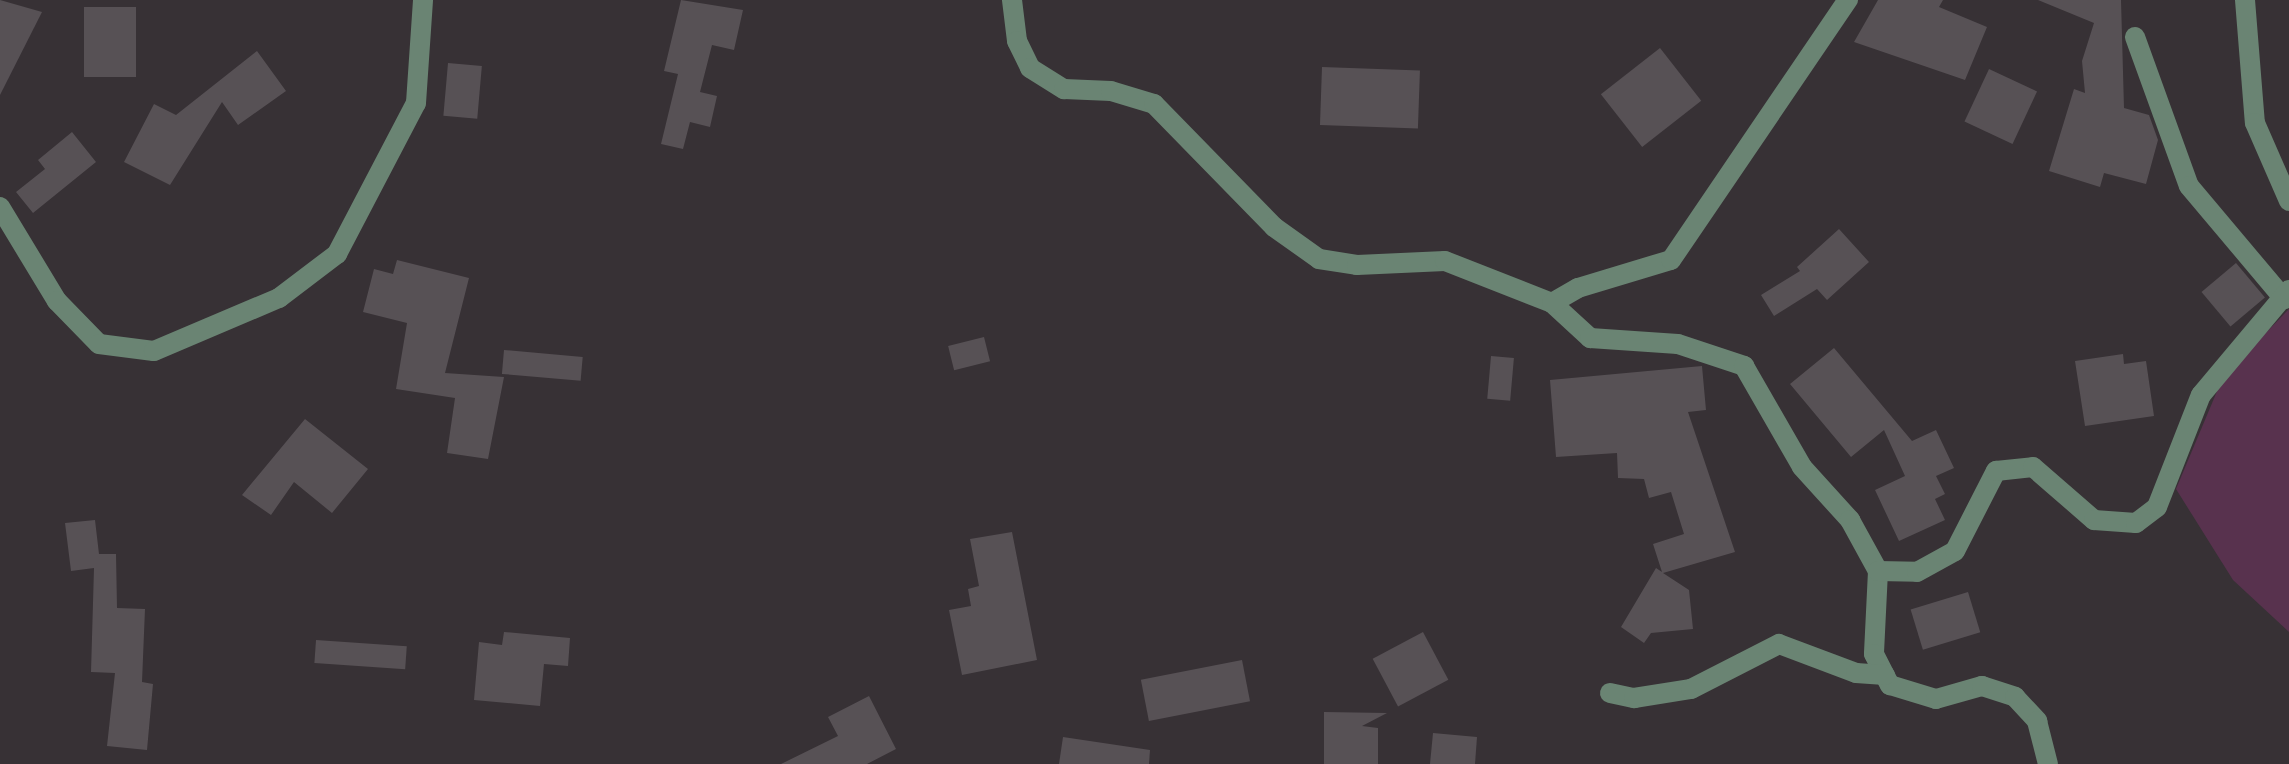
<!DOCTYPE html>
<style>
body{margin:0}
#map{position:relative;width:2289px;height:764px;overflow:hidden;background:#373135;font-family:Ubuntu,sans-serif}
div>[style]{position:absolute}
.green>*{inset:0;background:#58324e}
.building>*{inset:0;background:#575155;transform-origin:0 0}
.minor>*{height:20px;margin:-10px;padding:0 10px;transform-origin:10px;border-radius:10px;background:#6a8473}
span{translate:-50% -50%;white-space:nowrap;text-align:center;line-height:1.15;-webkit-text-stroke:8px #373135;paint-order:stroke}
</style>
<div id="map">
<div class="green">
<i style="clip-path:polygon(2289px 309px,2289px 632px,2233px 580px,2176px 489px,2223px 377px)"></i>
</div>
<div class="building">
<i style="clip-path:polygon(0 0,42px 12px,0 95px)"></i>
<i style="clip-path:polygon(681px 0,743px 10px,734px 50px,712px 45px,700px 92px,717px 96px,710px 127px,690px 122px,683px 149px,661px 144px,678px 74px,664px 71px)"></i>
<i style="clip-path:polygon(1878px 0,1943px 0,1939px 7px,1987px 27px,1965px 80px,1854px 42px)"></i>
<i style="clip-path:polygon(2038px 0,2121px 0,2124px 108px,2149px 115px,2158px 140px,2146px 184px,2104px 173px,2100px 187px,2049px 171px,2074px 89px,2085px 93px,2082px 61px,2094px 23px)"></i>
<i style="left:136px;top:7px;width:70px;height:52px;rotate:90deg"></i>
<i style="left:1660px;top:48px;width:67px;height:75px;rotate:52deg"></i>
<i style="clip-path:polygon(257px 51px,286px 91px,238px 125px,222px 102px,170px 185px,124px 162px,154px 104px,176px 115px)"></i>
<i style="left:448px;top:63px;width:34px;height:53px;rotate:5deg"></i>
<i style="left:1322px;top:67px;width:98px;height:58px;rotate:2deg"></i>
<i style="left:1989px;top:69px;width:53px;height:58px;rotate:25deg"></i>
<i style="clip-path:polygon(72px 132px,96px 162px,33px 213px,16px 192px,45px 169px,38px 160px)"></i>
<i style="clip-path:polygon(1839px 229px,1869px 262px,1827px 300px,1817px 289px,1774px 316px,1761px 295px,1800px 271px,1797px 267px)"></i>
<i style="clip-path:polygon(397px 260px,469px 278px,445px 373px,504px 377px,488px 459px,447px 453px,455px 398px,396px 389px,407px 323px,363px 312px,374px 269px,393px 274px)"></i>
<i style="left:2236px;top:263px;width:45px;height:45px;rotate:50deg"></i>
<i style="left:984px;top:337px;width:25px;height:37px;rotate:76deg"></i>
<i style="clip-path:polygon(1834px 348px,1912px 441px,1936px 430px,1954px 468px,1936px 476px,1945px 494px,1935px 499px,1945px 520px,1899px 541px,1875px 490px,1905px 476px,1884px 430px,1851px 457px,1790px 384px)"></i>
<i style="left:504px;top:350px;width:79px;height:24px;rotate:5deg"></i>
<i style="clip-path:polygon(2123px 354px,2124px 364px,2146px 361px,2154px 416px,2085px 426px,2075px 361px)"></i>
<i style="left:1491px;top:356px;width:23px;height:43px;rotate:5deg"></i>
<i style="clip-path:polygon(1702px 366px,1706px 410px,1688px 412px,1735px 552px,1663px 573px,1689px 590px,1693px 629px,1651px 633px,1644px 643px,1621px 627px,1656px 568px,1662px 572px,1653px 544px,1684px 534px,1671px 492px,1649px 498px,1644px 479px,1618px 478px,1617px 453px,1556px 457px,1550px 380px)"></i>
<i style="clip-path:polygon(305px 419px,368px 469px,332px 513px,294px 482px,271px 515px,242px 495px)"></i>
<i style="clip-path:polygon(95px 520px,99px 554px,116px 554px,117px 608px,145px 609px,142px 682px,153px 684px,147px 750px,107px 746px,115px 673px,91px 672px,94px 568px,71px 571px,65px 523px)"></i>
<i style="clip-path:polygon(1012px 532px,1037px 660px,962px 675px,949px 610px,971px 606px,968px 589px,979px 586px,970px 539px)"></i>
<i style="left:1968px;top:592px;width:42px;height:60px;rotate:73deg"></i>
<i style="clip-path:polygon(504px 632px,570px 638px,568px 666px,544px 664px,540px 706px,474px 700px,479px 642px,502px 645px)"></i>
<i style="left:1423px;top:632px;width:54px;height:57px;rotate:62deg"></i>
<i style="left:316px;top:640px;width:91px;height:23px;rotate:4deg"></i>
<i style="left:1242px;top:660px;width:42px;height:103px;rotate:79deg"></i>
<i style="clip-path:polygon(869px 696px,896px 749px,867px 764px,781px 764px,838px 736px,828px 717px)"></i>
<i style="clip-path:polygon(1324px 712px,1387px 713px,1362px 726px,1378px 728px,1378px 764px,1324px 764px)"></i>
<i style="clip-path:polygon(1433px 733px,1477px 737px,1475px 764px,1430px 764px)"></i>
<i style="clip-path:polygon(1063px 737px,1150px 750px,1149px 764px,1059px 764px)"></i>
</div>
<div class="minor">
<i style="left:1012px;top:0;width:41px;rotate:83deg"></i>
<i style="left:1017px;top:41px;width:30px;rotate:64deg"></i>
<i style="left:1030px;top:68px;width:40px;rotate:32deg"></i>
<i style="left:1064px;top:89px;width:47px;rotate:2.4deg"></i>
<i style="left:1111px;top:91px;width:45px;rotate:16.8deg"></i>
<i style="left:1154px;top:104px;width:172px;rotate:45.7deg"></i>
<i style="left:1274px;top:227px;width:55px;rotate:35.4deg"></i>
<i style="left:1319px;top:259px;width:38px;rotate:9deg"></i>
<i style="left:1357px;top:265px;width:88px;rotate:-2.6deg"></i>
<i style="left:1445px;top:261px;width:115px;rotate:21.4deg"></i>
<i style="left:1552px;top:303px;width:52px;rotate:42.6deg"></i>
<i style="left:1590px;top:338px;width:88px;rotate:3.9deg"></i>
<i style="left:1678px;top:344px;width:70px;rotate:18.4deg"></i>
<i style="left:1744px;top:366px;width:116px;rotate:60.1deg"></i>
<i style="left:1802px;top:467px;width:72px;rotate:47.8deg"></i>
<i style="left:1850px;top:520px;width:58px;rotate:61.2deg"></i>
<i style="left:1878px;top:571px;width:83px;rotate:92.8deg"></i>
<i style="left:1874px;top:654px;width:35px;rotate:63deg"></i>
<i style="left:1890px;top:685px;width:48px;rotate:16.9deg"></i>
<i style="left:1936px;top:699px;width:48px;rotate:-15.8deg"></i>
<i style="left:1982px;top:686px;width:35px;rotate:18deg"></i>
<i style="left:2015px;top:697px;width:33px;rotate:47deg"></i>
<i style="left:2037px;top:721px;width:44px;rotate:75.7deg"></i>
<i style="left:2245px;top:0;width:123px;rotate:85.4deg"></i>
<i style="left:2255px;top:123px;width:85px;rotate:66.4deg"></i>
<i style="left:2135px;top:37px;width:158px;rotate:70.1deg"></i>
<i style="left:2189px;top:186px;width:148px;rotate:49.9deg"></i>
<i style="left:0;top:207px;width:110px;rotate:58.8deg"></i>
<i style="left:57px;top:301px;width:60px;rotate:45.7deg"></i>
<i style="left:99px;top:344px;width:55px;rotate:7.3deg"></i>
<i style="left:154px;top:351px;width:136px;rotate:-23deg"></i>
<i style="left:279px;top:298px;width:73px;rotate:-37.2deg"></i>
<i style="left:337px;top:254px;width:170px;rotate:-62.4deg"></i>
<i style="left:416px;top:103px;width:103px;rotate:-86.1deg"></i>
<i style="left:1552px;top:303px;width:30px;rotate:-30deg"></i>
<i style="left:1578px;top:288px;width:97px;rotate:-16.8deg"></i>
<i style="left:1671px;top:260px;width:315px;rotate:-55.8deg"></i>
<i style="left:1878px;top:571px;width:39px;rotate:1deg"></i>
<i style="left:1917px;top:572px;width:43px;rotate:-28.9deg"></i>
<i style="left:1955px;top:551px;width:90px;rotate:-62.9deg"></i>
<i style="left:1996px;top:471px;width:37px;rotate:-6deg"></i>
<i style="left:2033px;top:467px;width:81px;rotate:41deg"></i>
<i style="left:2094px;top:520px;width:42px;rotate:4.1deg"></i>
<i style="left:2136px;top:523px;width:26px;rotate:-37deg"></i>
<i style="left:2157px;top:507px;width:120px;rotate:-68.6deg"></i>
<i style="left:2201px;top:395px;width:137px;rotate:-50deg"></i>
<i style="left:1610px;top:693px;width:25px;rotate:12deg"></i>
<i style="left:1634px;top:698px;width:58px;rotate:-9deg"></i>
<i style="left:1691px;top:689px;width:99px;rotate:-27.1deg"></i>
<i style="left:1779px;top:644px;width:82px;rotate:20.6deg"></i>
<i style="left:1856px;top:673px;width:29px;rotate:4deg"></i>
</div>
</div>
